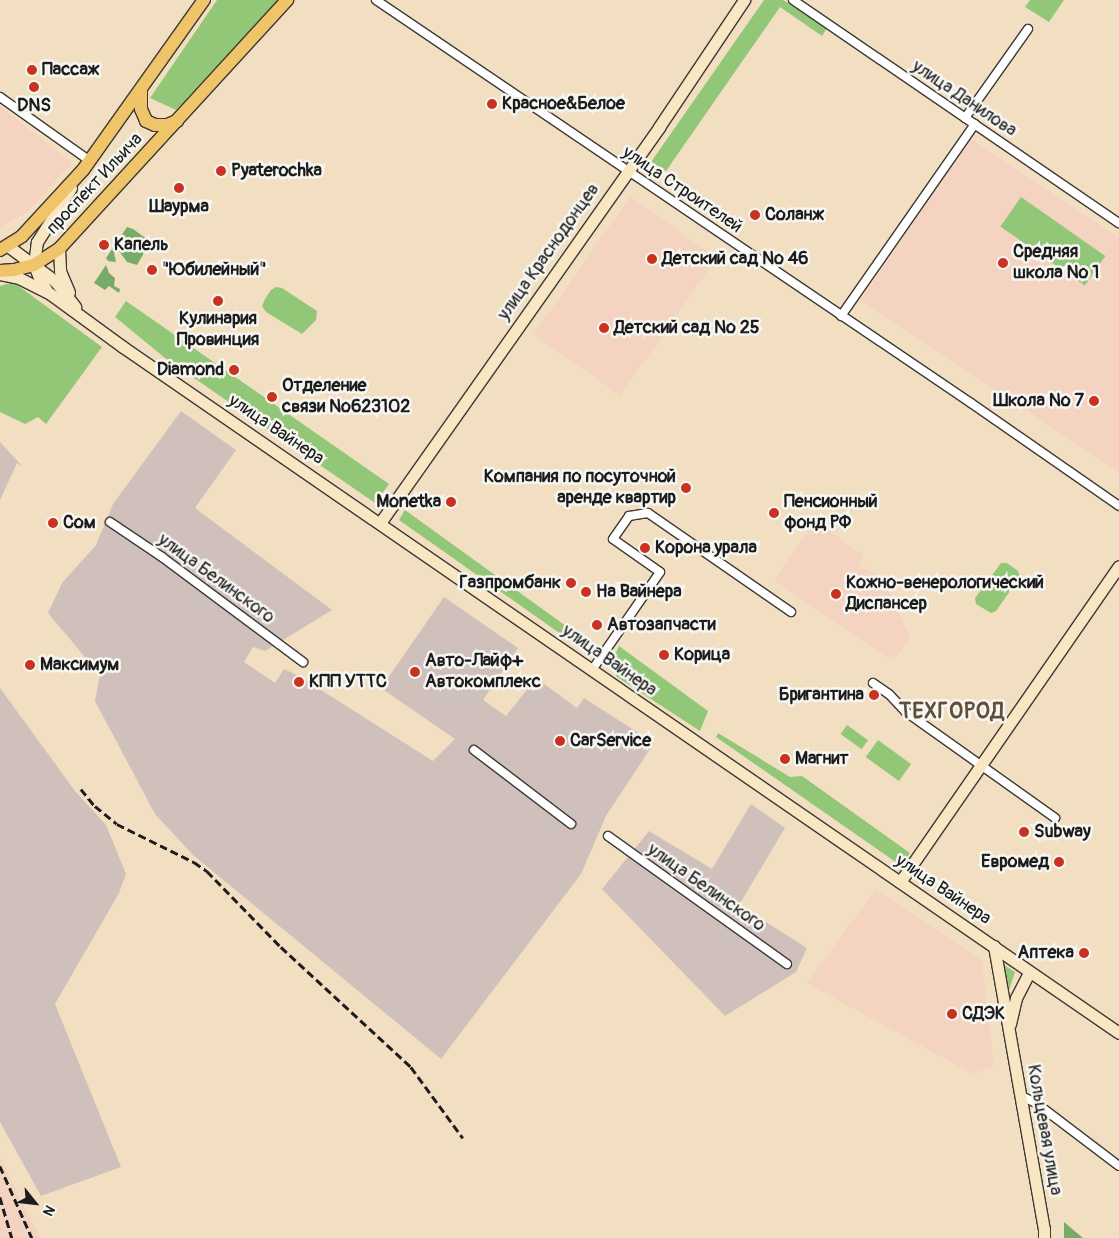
<!DOCTYPE html>
<meta charset="utf-8">
<style>
body{margin:0}
#map{position:relative;width:1119px;height:1238px;overflow:hidden;background:#f2dfc2;font-family:Pangolin,sans-serif}
div>[style]{position:absolute}
.built>*{inset:0;background:#f4d3c0;transform-origin:0 0}
.industrial>*{inset:0;background:#d0c0bc}
.green>*{inset:0;background:#93c778;transform-origin:0 0}
.forest>*{inset:0;background:#76ac68}
.roads{filter:drop-shadow(1px 0 #3c3935) drop-shadow(-1px 0 #3c3935) drop-shadow(0 1px #3c3935) drop-shadow(0 -1px #3c3935)}
.street>*{height:8px;margin:-4px;padding:0 4px;transform-origin:4px;border-radius:4px;background:#fff}
.secondary>*{height:11px;margin:-5.5px;padding:0 5.5px;transform-origin:5.5px;border-radius:5.5px;background:#f9e7c3}
.primary>*{height:12px;margin:-6px;padding:0 6px;transform-origin:6px;border-radius:6px;background:#f0c469}
.rail>*{height:2.5px;margin-top:-1.25px;transform-origin:0;background:repeating-linear-gradient(90deg,#1c1c1c 0 8px,transparent 0 12px)}
.dots>*{width:14px;height:14px;translate:-50% -50%;box-sizing:border-box;border:2px solid #f6f6f2;border-radius:50%}
span{translate:-50% -50%;white-space:nowrap;text-align:center;line-height:1.15;-webkit-text-stroke:5px #f6f6f2;paint-order:stroke}
.poi-label{font-size:18px;color:#1c1c1c;font-weight:700}
.left{translate:0 -50%;text-align:left}
.right{translate:-100% -50%;text-align:right}
.street-label{font-size:18px;color:#1c1c1c}
.district-label{font-size:22px;color:#624e37;font-weight:700;letter-spacing:1px}
.north{position:absolute;left:10px;top:1178px;width:50px;height:50px;-webkit-text-stroke:4px #f6f6f2;paint-order:stroke;rotate:119deg;font-size:14px;font-weight:700;line-height:20px;text-align:center;color:#1c1c1c}
.north::after{content:'';display:block;margin:auto;width:18px;height:22px;background:#1c1c1c;clip-path:polygon(50% 0,100% 100%,50% 72%,0 100%)}
</style>
<div id="map">
<div class="built">
<i style="clip-path:polygon(0 106px,72px 163px,27px 212px,0 227px)"></i>
<i style="clip-path:polygon(970px 138px,1119px 238px,1119px 473px,861px 300px)"></i>
<i style="left:630px;top:197px;width:106px;height:168px;rotate:35deg"></i>
<i style="clip-path:polygon(816px 521px,864px 556px,859px 564px,883px 580px,910px 638px,898px 655px,888px 658px,774px 580px)"></i>
<i style="clip-path:polygon(876px 889px,982px 961px,994px 1066px,973px 1074px,807px 983px)"></i>
<i style="clip-path:polygon(0 1157px,24px 1207px,41px 1238px,0 1238px)"></i>
</div>
<div class="industrial">
<i style="clip-path:polygon(181px 411px,236px 450px,195px 508px,332px 610px,265px 651px,253px 647px,244px 662px,275px 683px,284px 669px,299px 676px,433px 761px,455px 739px,381px 688px,444px 597px,518px 648px,483px 700px,506px 716px,536px 678px,577px 708px,584px 698px,654px 743px,606px 816px,581px 874px,441px 1059px,193px 855px,155px 814px,95px 701px,100px 675px,48px 613px,62px 583px,96px 545px,113px 504px)"></i>
<i style="clip-path:polygon(0 442px,23px 467px,17px 463px,0 500px)"></i>
<i style="clip-path:polygon(0 688px,75px 791px,106px 825px,126px 874px,119px 893px,55px 1004px,121px 1167px,41px 1196px,0 1122px)"></i>
<i style="clip-path:polygon(751px 804px,785px 828px,739px 905px,807px 948px,796px 972px,725px 1016px,602px 889px,649px 831px,712px 869px)"></i>
</div>
<div class="green">
<i style="clip-path:polygon(217px 0,278px 0,176px 110px,150px 98px)"></i>
<i style="clip-path:polygon(764px 0,783px 0,827px 28px,822px 36px,780px 7px,666px 171px,651px 162px)"></i>
<i style="clip-path:polygon(1030px 0,1064px 0,1049px 22px,1025px 7px)"></i>
<i style="left:1021px;top:197px;width:103px;height:36px;rotate:35deg"></i>
<i style="clip-path:polygon(13px 282px,102px 347px,46px 424px,38px 417px,25px 424px,0 412px,0 286px)"></i>
<i style="clip-path:polygon(276px 287px,282px 288px,317px 311px,316px 320px,302px 334px,266px 312px,262px 306px,265px 299px,271px 290px)"></i>
<i style="clip-path:polygon(126px 301px,389px 484px,375px 503px,165px 358px,115px 317px)"></i>
<i style="clip-path:polygon(405px 510px,591px 644px,582px 649px,399px 520px)"></i>
<i style="clip-path:polygon(1001px 563px,1007px 563px,1018px 571px,1020px 577px,996px 611px,991px 613px,976px 604px,975px 598px)"></i>
<i style="clip-path:polygon(619px 646px,708px 711px,700px 731px,617px 677px,611px 663px)"></i>
<i style="left:847px;top:725px;width:26px;height:11px;rotate:36deg"></i>
<i style="clip-path:polygon(718px 733px,790px 777px,802px 776px,910px 853px,900px 865px,716px 737px)"></i>
<i style="left:878px;top:740px;width:41px;height:21px;rotate:36deg"></i>
<i style="clip-path:polygon(1004px 965px,1015px 972px,1009px 990px)"></i>
</div>
<div class="forest">
<i style="clip-path:polygon(127px 227px,133px 229px,151px 242px,151px 247px,143px 248px,144px 253px,137px 265px,127px 262px,119px 251px,114px 253px,116px 262px,108px 261px,106px 258px)"></i>
<i style="clip-path:polygon(106px 265px,109px 273px,115px 278px,114px 286px,120px 289px,119px 293px,109px 286px,105px 290px,94px 283px)"></i>
<i style="clip-path:polygon(1064px 1222px,1083px 1238px,1064px 1238px)"></i>
</div>
<div class="roads">
<div class="street">
<i style="left:376px;top:0;width:719px;rotate:34.11deg"></i>
<i style="left:971px;top:403px;width:180px;rotate:34.8deg"></i>
<i style="left:793px;top:0;width:395px;rotate:34.4deg"></i>
<i style="left:0;top:97px;width:110px;rotate:35.4deg"></i>
<i style="left:965px;top:118px;width:109px;rotate:-54.7deg"></i>
<i style="left:841px;top:316px;width:234px;rotate:-55.1deg"></i>
<i style="left:110px;top:522px;width:63px;rotate:33.9deg"></i>
<i style="left:162px;top:557px;width:176px;rotate:36.7deg"></i>
<i style="left:592px;top:670px;width:119px;rotate:-55.2deg"></i>
<i style="left:660px;top:572px;width:57px;rotate:-144.9deg"></i>
<i style="left:613px;top:539px;width:28px;rotate:-55deg"></i>
<i style="left:629px;top:516px;width:19px;rotate:-9deg"></i>
<i style="left:648px;top:513px;width:174px;rotate:34.7deg"></i>
<i style="left:873px;top:683px;width:19px;rotate:35deg"></i>
<i style="left:889px;top:694px;width:25px;rotate:47deg"></i>
<i style="left:906px;top:712px;width:183px;rotate:35.4deg"></i>
<i style="left:474px;top:750px;width:122px;rotate:37.3deg"></i>
<i style="left:608px;top:836px;width:220px;rotate:35.6deg"></i>
<i style="left:1021px;top:1096px;width:17px;rotate:25deg"></i>
<i style="left:1036px;top:1103px;width:104px;rotate:37.2deg"></i>
</div>
<div class="secondary">
<i style="left:8px;top:246px;width:59px;rotate:36.7deg"></i>
<i style="left:55px;top:281px;width:33px;rotate:52deg"></i>
<i style="left:59px;top:249px;width:22px;rotate:87deg"></i>
<i style="left:60px;top:271px;width:23px;rotate:67deg"></i>
<i style="left:0;top:274px;width:19px;rotate:12deg"></i>
<i style="left:19px;top:278px;width:34px;rotate:27deg"></i>
<i style="left:49px;top:293px;width:92px;rotate:36.1deg"></i>
<i style="left:123px;top:347px;width:1209px;rotate:34.56deg"></i>
<i style="left:46px;top:289px;width:11px;rotate:-124deg"></i>
<i style="left:40px;top:280px;width:16px;rotate:-112deg"></i>
<i style="left:34px;top:265px;width:23px;rotate:-83deg"></i>
<i style="left:37px;top:242px;width:64px;rotate:-57.8deg"></i>
<i style="left:380px;top:523px;width:484px;rotate:-54.8deg"></i>
<i style="left:659px;top:127px;width:153px;rotate:-56.2deg"></i>
<i style="left:900px;top:882px;width:384px;rotate:-55.3deg"></i>
<i style="left:994px;top:946px;width:287px;rotate:80deg"></i>
<i style="left:1044px;top:1229px;width:9px;rotate:90deg"></i>
<i style="left:1010px;top:1024px;width:27px;rotate:-77deg"></i>
<i style="left:1016px;top:998px;width:29px;rotate:-63deg"></i>
</div>
<div class="primary">
<i style="left:141px;top:90px;width:19px;rotate:90deg"></i>
<i style="left:141px;top:109px;width:13px;rotate:67deg"></i>
<i style="left:146px;top:121px;width:10px;rotate:24deg"></i>
<i style="left:155px;top:125px;width:12px"></i>
<i style="left:167px;top:125px;width:11px;rotate:-22deg"></i>
<i style="left:0;top:250px;width:26px;rotate:-32deg"></i>
<i style="left:22px;top:236px;width:90px;rotate:-47.3deg"></i>
<i style="left:83px;top:170px;width:209px;rotate:-54.6deg"></i>
<i style="left:0;top:271px;width:14px;rotate:-4deg"></i>
<i style="left:14px;top:270px;width:21px;rotate:-14deg"></i>
<i style="left:34px;top:265px;width:30px;rotate:-33deg"></i>
<i style="left:59px;top:249px;width:338px;rotate:-47.5deg"></i>
</div>
</div>
<div class="rail">
<i style="left:81px;top:789px;width:22px;rotate:51deg"></i>
<i style="left:95px;top:806px;width:28px;rotate:39deg"></i>
<i style="left:117px;top:824px;width:86px;rotate:26.3deg"></i>
<i style="left:194px;top:862px;width:16px;rotate:35deg"></i>
<i style="left:207px;top:871px;width:106px;rotate:45.8deg"></i>
<i style="left:281px;top:947px;width:177px;rotate:42.7deg"></i>
<i style="left:411px;top:1067px;width:88px;rotate:53.8deg"></i>
<i style="left:0;top:1166px;width:79px;rotate:66deg"></i>
<i style="left:0;top:1197px;width:43px;rotate:73.7deg"></i>
</div>
<div class="dots">
<i style="left:32px;top:70px;background:#c8321e"></i>
<i style="left:34px;top:87px;background:#c8321e"></i>
<i style="left:492px;top:104px;background:#c8321e"></i>
<i style="left:221px;top:171px;background:#c8321e"></i>
<i style="left:179px;top:188px;background:#c8321e"></i>
<i style="left:755px;top:215px;background:#c8321e"></i>
<i style="left:104px;top:245px;background:#c8321e"></i>
<i style="left:652px;top:259px;background:#c8321e"></i>
<i style="left:1003px;top:263px;background:#c8321e"></i>
<i style="left:152px;top:270px;background:#c8321e"></i>
<i style="left:218px;top:301px;background:#c8321e"></i>
<i style="left:604px;top:328px;background:#c8321e"></i>
<i style="left:234px;top:370px;background:#c8321e"></i>
<i style="left:272px;top:397px;background:#c8321e"></i>
<i style="left:1094px;top:401px;background:#c8321e"></i>
<i style="left:686px;top:488px;background:#c8321e"></i>
<i style="left:451px;top:502px;background:#c8321e"></i>
<i style="left:774px;top:513px;background:#c8321e"></i>
<i style="left:53px;top:523px;background:#c8321e"></i>
<i style="left:645px;top:548px;background:#c8321e"></i>
<i style="left:571px;top:583px;background:#c8321e"></i>
<i style="left:586px;top:592px;background:#c8321e"></i>
<i style="left:836px;top:594px;background:#c8321e"></i>
<i style="left:597px;top:625px;background:#c8321e"></i>
<i style="left:664px;top:655px;background:#c8321e"></i>
<i style="left:30px;top:665px;background:#c8321e"></i>
<i style="left:415px;top:672px;background:#c8321e"></i>
<i style="left:299px;top:682px;background:#c8321e"></i>
<i style="left:874px;top:695px;background:#c8321e"></i>
<i style="left:560px;top:741px;background:#c8321e"></i>
<i style="left:785px;top:759px;background:#c8321e"></i>
<i style="left:1024px;top:832px;background:#c8321e"></i>
<i style="left:1059px;top:862px;background:#c8321e"></i>
<i style="left:1084px;top:953px;background:#c8321e"></i>
<i style="left:952px;top:1014px;background:#c8321e"></i>
</div>
<div class="poi-label">
<span class="left" style="left:42px;top:70px">Пассаж</span>
<span class="left" style="left:502px;top:104px">Красное&amp;Белое</span>
<span style="left:34px;top:106px">DNS</span>
<span class="left" style="left:231px;top:171px">Pyaterochka</span>
<span style="left:179px;top:207px">Шаурма</span>
<span class="left" style="left:765px;top:215px">Соланж</span>
<span class="left" style="left:114px;top:245px">Капель</span>
<span class="left" style="left:1013px;top:263px">Средняя<br>школа № 1</span>
<span class="left" style="left:662px;top:259px">Детский сад № 46</span>
<span class="left" style="left:162px;top:270px">"Юбилейный"</span>
<span style="left:218px;top:330px">Кулинария<br>Провинция</span>
<span class="left" style="left:614px;top:328px">Детский сад № 25</span>
<span class="right" style="left:224px;top:370px">Diamond</span>
<span class="left" style="left:282px;top:397px">Отделение<br>связи №623102</span>
<span class="right" style="left:1084px;top:401px">Школа № 7</span>
<span class="right" style="left:676px;top:488px">Компания по посуточной<br>аренде квартир</span>
<span class="right" style="left:441px;top:502px">Monetka</span>
<span class="left" style="left:784px;top:513px">Пенсионный<br>фонд РФ</span>
<span class="left" style="left:63px;top:523px">Сом</span>
<span class="left" style="left:655px;top:548px">Корона урала</span>
<span class="right" style="left:561px;top:583px">Газпромбанк</span>
<span class="left" style="left:846px;top:594px">Кожно-венерологический<br>Диспансер</span>
<span class="left" style="left:596px;top:592px">На Вайнера</span>
<span class="left" style="left:607px;top:625px">Автозапчасти</span>
<span class="left" style="left:674px;top:655px">Корица</span>
<span class="left" style="left:425px;top:672px">Авто-Лайф+<br>Автокомплекс</span>
<span class="left" style="left:40px;top:665px">Максимум</span>
<span class="left" style="left:309px;top:682px">КПП УТТС</span>
<span class="right" style="left:864px;top:695px">Бригантина</span>
<span class="left" style="left:570px;top:741px">CarService</span>
<span class="left" style="left:795px;top:759px">Магнит</span>
<span class="left" style="left:1034px;top:832px">Subway</span>
<span class="right" style="left:1049px;top:862px">Евромед</span>
<span class="right" style="left:1074px;top:953px">Аптека</span>
<span class="left" style="left:962px;top:1014px">СДЭК</span>
</div>
<div class="street-label">
<span style="left:964px;top:99px;rotate:34deg">улица Данилова</span>
<span style="left:95px;top:184px;rotate:-47deg">проспект Ильича</span>
<span style="left:682px;top:190px;rotate:34deg">улица Строителей</span>
<span style="left:549px;top:252px;rotate:-55deg">улица Краснодонцев</span>
<span style="left:276px;top:430px;rotate:34deg">улица Вайнера</span>
<span style="left:216px;top:579px;rotate:36deg">улица Белинского</span>
<span style="left:609px;top:661px;rotate:35deg">улица Вайнера</span>
<span style="left:706px;top:888px;rotate:35deg">улица Белинского</span>
<span style="left:943px;top:890px;rotate:34deg">улица Вайнера</span>
<span style="left:1044px;top:1130px;rotate:80deg">Кольцевая улица</span>
</div>
<div class="district-label">
<span style="left:952px;top:712px">ТЕХГОРОД</span>
</div>
<div class="north">N</div>
</div>
